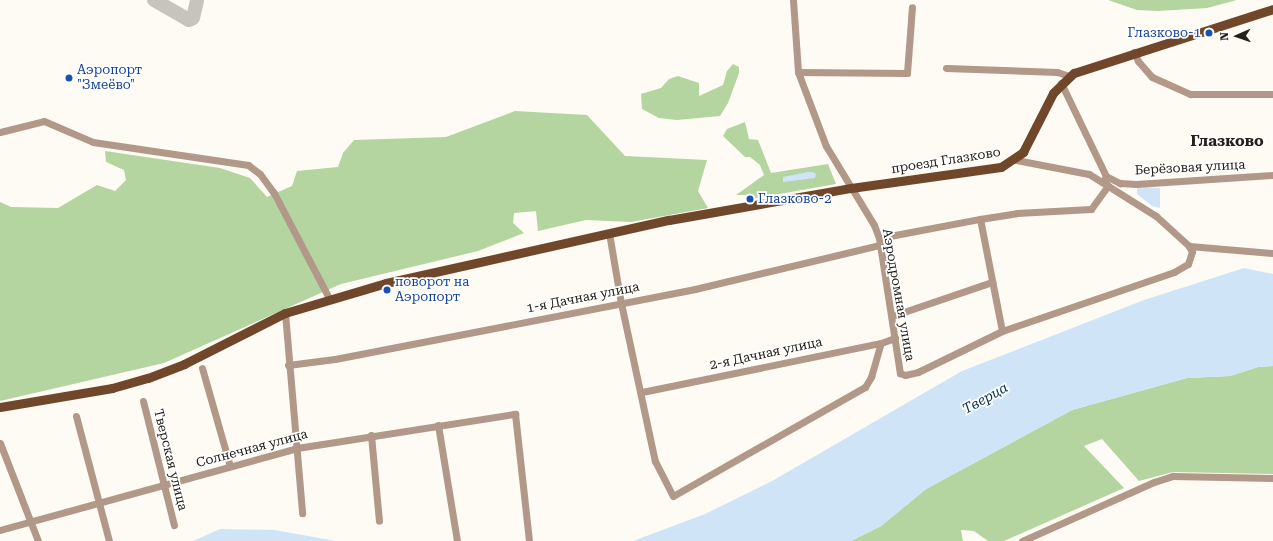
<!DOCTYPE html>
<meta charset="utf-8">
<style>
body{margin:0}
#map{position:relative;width:1273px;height:541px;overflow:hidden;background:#fefbf4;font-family:"Roboto Serif",serif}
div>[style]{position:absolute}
.green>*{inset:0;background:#b4d4a0}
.water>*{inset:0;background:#cfe5f7}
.taxiway>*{height:14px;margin:-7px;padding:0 7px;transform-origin:7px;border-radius:7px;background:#c6c4bd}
.minor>*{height:7px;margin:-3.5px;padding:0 3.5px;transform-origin:3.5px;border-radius:3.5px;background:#b19888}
.major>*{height:9px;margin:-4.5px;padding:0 4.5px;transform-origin:4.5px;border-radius:4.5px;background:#71472b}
.dots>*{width:11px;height:11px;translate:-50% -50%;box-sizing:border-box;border:2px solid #fff;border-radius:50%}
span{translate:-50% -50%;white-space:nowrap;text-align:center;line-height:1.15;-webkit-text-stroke:3.5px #fff;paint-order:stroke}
.transit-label{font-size:13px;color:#164399}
.right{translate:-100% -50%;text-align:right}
.left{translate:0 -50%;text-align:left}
.street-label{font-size:13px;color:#23211a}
.water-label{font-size:14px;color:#06314e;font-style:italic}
.quarter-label{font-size:15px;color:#23211a;font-weight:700}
.north{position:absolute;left:1217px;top:16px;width:40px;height:40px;-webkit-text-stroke:3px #fff;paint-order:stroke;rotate:268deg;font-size:11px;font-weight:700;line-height:16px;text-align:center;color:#23211a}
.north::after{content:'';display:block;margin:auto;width:14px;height:18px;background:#23211a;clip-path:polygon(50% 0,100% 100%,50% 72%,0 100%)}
</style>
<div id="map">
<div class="green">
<i style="clip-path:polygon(1108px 0,1237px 0,1207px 8px,1158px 11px,1137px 10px)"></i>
<i style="clip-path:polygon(733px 64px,739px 67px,739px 73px,728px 103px,720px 116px,677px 120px,659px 118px,642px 109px,641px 94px,661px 88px,669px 79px,678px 76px,699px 83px,699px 96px,723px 85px,727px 71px)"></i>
<i style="clip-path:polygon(515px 111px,587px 115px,625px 156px,707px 160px,698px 191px,708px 208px,631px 222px,586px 220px,538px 231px,536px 211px,514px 213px,513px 223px,524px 233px,478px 251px,341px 284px,164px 363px,0 401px,0 202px,11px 207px,58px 208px,97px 185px,115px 191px,126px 180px,124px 170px,106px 162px,105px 151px,220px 168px,250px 178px,267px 197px,292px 186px,297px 171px,338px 167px,343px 153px,354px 140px,446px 137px)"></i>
<i style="clip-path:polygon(745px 122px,749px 139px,758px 140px,771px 173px,828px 164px,836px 184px,756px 198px,751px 195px,736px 195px,764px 175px,760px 165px,750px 157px,745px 157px,723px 136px,727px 129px)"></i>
<i style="clip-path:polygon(1273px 366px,1273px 474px,1173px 472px,1139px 481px,1102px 439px,1084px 446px,1124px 488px,1004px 541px,988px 541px,974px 531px,961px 530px,963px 541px,851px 541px,881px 526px,926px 489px,1072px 410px,1187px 378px,1230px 376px,1258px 367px)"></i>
</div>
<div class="water">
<i style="clip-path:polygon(808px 172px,813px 172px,816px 174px,815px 178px,783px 182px,783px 177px)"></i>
<i style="clip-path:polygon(1137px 187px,1160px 188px,1160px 208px,1152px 206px,1137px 194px)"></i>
<i style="clip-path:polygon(1244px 268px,1273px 274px,1273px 366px,1258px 367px,1230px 376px,1187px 378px,1072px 410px,926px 489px,881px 526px,851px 541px,633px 541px,705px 514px,772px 481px,962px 371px,1144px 300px)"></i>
<i style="clip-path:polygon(220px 529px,275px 530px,336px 541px,193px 541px)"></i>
</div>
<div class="taxiway">
<i style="left:154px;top:0;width:40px;rotate:29.7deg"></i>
<i style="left:189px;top:20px;width:4px;rotate:-27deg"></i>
<i style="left:193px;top:18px;width:18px;rotate:-77deg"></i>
</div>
<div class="minor">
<i style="left:793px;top:0;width:72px;rotate:86deg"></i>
<i style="left:798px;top:72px;width:79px;rotate:69.3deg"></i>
<i style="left:826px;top:146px;width:92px;rotate:58.7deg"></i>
<i style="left:874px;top:225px;width:14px;rotate:69deg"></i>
<i style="left:879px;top:238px;width:137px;rotate:81.2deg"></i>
<i style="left:900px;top:373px;width:5px;rotate:22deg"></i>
<i style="left:905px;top:375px;width:13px;rotate:-13deg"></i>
<i style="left:918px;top:372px;width:93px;rotate:-26deg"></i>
<i style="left:1002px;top:331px;width:114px;rotate:-101.1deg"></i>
<i style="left:980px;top:219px;width:37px;rotate:-9deg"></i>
<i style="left:1017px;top:213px;width:74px;rotate:-3.1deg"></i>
<i style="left:1091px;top:209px;width:29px;rotate:-54deg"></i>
<i style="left:1108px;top:186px;width:7px;rotate:-124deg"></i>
<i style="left:1104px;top:180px;width:4px;rotate:-63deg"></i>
<i style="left:1106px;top:176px;width:16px;rotate:27deg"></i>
<i style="left:1120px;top:183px;width:16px;rotate:4deg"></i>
<i style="left:1136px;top:184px;width:137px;rotate:-3.8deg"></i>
<i style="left:1134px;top:52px;width:10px;rotate:66deg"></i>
<i style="left:1138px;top:61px;width:21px;rotate:49deg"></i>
<i style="left:1152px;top:77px;width:42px;rotate:24.1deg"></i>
<i style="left:1190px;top:94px;width:83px"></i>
<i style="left:946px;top:68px;width:111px;rotate:2.1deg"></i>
<i style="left:1057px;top:72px;width:13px;rotate:18deg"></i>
<i style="left:798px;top:72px;width:109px;rotate:0.5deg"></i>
<i style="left:907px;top:73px;width:66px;rotate:-85.7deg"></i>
<i style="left:1061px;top:83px;width:103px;rotate:64.2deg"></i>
<i style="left:0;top:132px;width:45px;rotate:-14deg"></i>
<i style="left:44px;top:121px;width:53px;rotate:23.2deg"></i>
<i style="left:93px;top:142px;width:157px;rotate:8.4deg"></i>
<i style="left:248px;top:165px;width:15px;rotate:37deg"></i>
<i style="left:260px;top:174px;width:24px;rotate:54deg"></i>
<i style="left:274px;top:193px;width:119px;rotate:62.4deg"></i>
<i style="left:1016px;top:160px;width:74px;rotate:10.9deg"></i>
<i style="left:1089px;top:174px;width:79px;rotate:32.1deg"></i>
<i style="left:1156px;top:216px;width:45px;rotate:42.3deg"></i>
<i style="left:1189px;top:246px;width:84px;rotate:4.8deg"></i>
<i style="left:609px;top:233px;width:71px;rotate:80.3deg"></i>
<i style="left:621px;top:303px;width:162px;rotate:77.9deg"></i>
<i style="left:655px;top:461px;width:39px;rotate:63deg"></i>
<i style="left:673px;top:496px;width:221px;rotate:-29.6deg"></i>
<i style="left:865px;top:387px;width:12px;rotate:-59deg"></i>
<i style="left:871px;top:377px;width:35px;rotate:-74deg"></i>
<i style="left:879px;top:238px;width:103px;rotate:-10.7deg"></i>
<i style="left:285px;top:313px;width:201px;rotate:85.1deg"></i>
<i style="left:892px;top:316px;width:106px;rotate:-18.8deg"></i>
<i style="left:1002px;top:331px;width:182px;rotate:-18.9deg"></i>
<i style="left:1174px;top:272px;width:16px;rotate:-30deg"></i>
<i style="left:1188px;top:264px;width:13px;rotate:-72deg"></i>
<i style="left:1192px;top:252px;width:7px;rotate:-117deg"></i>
<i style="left:288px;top:365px;width:47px;rotate:-7.3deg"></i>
<i style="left:335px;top:359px;width:367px;rotate:-11deg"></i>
<i style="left:695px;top:289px;width:190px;rotate:-13.4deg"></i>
<i style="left:202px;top:368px;width:102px;rotate:74.1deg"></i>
<i style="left:642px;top:392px;width:244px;rotate:-11.6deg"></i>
<i style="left:881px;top:343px;width:15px;rotate:-20deg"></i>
<i style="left:143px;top:401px;width:128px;rotate:76deg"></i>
<i style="left:76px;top:416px;width:129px;rotate:75.2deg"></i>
<i style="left:438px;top:425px;width:118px;rotate:80.7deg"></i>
<i style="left:371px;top:435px;width:86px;rotate:84.7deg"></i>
<i style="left:0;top:443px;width:105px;rotate:68.8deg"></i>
<i style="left:0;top:530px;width:308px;rotate:-15.4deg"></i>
<i style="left:297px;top:448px;width:221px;rotate:-8.9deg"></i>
<i style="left:515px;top:414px;width:128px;rotate:83.7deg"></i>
<i style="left:1022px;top:541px;width:145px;rotate:-24.1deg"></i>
<i style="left:1154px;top:482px;width:20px;rotate:-18deg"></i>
<i style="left:1173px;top:476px;width:100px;rotate:1.1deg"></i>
</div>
<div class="major">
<i style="left:0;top:407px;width:114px;rotate:-9.6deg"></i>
<i style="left:112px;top:388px;width:37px;rotate:-16deg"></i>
<i style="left:148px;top:378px;width:39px;rotate:-21deg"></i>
<i style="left:184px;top:364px;width:113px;rotate:-26.8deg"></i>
<i style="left:285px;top:313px;width:105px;rotate:-16.5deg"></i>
<i style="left:386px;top:283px;width:290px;rotate:-12.6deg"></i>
<i style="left:669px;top:220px;width:185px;rotate:-10deg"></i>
<i style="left:851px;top:188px;width:151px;rotate:-8deg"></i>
<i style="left:1001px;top:167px;width:27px;rotate:-34deg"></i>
<i style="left:1023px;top:152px;width:66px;rotate:-63deg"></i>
<i style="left:1053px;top:93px;width:29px;rotate:-44deg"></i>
<i style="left:1074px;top:73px;width:209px;rotate:-17.8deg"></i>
</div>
<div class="dots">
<i style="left:1209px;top:33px;background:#1a4fb4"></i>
<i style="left:69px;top:78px;background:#1a4fb4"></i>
<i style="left:750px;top:199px;background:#1a4fb4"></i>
<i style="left:387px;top:290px;background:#1a4fb4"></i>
</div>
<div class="transit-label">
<span class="right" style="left:1201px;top:33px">Глазково-1</span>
<span class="left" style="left:77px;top:78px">Аэропорт<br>"Змеёво"</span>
<span class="left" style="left:758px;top:199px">Глазково-2</span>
<span class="left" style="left:395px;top:290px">поворот на<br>Аэропорт</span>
</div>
<div class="street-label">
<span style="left:946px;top:161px;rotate:-9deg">проезд Глазково</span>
<span style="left:1190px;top:168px;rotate:-3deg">Берёзовая улица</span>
<span style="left:898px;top:295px;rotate:80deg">Аэродромная улица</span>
<span style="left:583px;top:298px;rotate:-11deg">1-я Дачная улица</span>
<span style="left:766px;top:354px;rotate:-12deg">2-я Дачная улица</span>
<span style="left:252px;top:449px;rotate:-15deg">Солнечная улица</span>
<span style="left:170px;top:460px;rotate:76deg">Тверская улица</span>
</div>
<div class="water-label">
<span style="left:985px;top:398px;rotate:-29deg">Тверца</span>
</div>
<div class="quarter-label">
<span style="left:1227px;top:142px">Глазково</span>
</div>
<div class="north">N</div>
</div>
